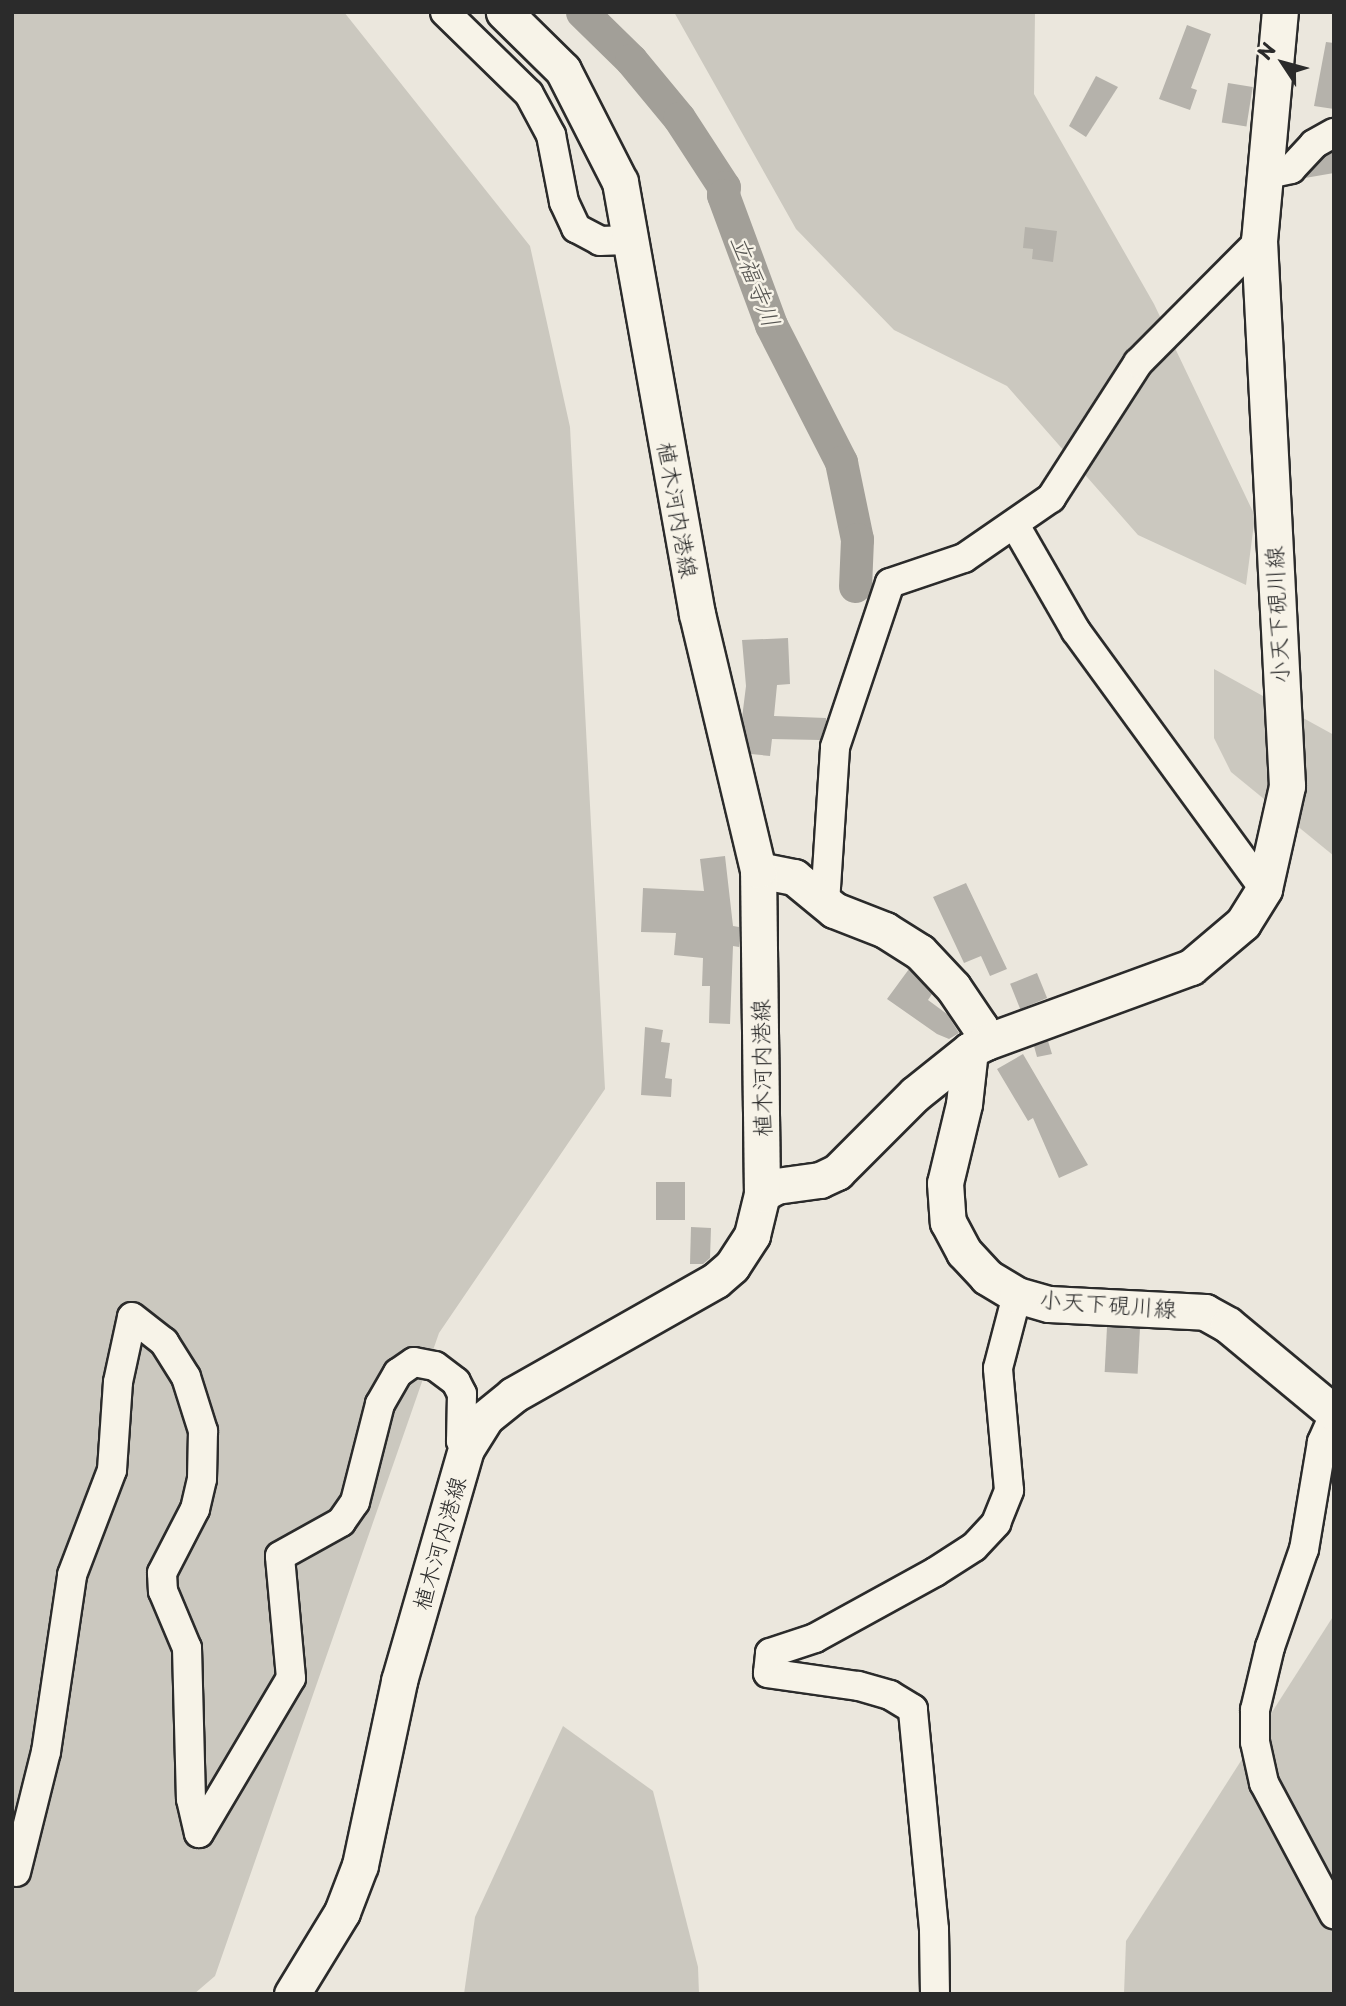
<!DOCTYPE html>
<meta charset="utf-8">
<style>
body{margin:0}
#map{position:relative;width:1346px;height:2006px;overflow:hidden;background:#ebe7dd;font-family:"Playpen Sans","Klee One",sans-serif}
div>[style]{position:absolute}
.green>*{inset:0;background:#cbc8bf}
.river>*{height:33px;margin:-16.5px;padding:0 16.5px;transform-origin:16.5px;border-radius:16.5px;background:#a29f98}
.building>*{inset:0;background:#b5b2ab;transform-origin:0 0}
.roads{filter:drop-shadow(2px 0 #2b2b2b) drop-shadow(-2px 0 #2b2b2b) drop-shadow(0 2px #2b2b2b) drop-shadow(0 -2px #2b2b2b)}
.minor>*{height:28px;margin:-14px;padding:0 14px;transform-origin:14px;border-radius:14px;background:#f7f3e8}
.major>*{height:35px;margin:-17.5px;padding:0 17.5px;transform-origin:17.5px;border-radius:17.5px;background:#f7f3e8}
span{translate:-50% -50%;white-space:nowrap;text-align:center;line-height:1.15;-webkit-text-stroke:5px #f7f3e8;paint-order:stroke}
.street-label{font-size:23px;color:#2b2b2b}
.water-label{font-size:24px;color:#555451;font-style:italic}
.frame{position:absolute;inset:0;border:14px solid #2b2b2b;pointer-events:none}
.north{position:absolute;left:1248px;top:28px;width:70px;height:70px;-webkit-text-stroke:5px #f7f3e8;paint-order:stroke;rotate:306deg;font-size:19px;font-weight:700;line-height:28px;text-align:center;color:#2b2b2b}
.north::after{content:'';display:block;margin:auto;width:24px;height:32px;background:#2b2b2b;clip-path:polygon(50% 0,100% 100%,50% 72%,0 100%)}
</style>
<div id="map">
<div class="green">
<i style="clip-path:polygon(12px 12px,344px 12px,530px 246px,570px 427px,605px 1089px,439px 1333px,215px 1976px,194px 1994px,12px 1994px)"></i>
<i style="clip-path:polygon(674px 12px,1035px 12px,1034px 94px,1154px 304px,1255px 516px,1246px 585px,1138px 535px,1007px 386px,894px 330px,796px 229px)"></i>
<i style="clip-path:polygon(1214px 669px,1334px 735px,1334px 856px,1231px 772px,1214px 738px)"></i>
<i style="clip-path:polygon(1334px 1615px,1334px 1994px,1124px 1994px,1126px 1941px)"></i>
<i style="clip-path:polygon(563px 1726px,653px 1791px,698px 1967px,699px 1994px,464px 1994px,475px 1917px)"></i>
</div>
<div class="river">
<i style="left:582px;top:12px;width:69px;rotate:44.4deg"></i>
<i style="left:631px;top:60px;width:75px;rotate:50.4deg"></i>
<i style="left:679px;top:118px;width:82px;rotate:56.9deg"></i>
<i style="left:724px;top:187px;width:8px;rotate:97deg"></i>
<i style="left:723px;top:195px;width:139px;rotate:69.7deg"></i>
<i style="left:771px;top:325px;width:154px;rotate:62.9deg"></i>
<i style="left:841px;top:462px;width:79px;rotate:78.3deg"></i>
<i style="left:857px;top:539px;width:47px;rotate:92.4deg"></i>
</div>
<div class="building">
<i style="clip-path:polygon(1187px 25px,1211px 34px,1191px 88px,1197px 90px,1190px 110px,1159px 99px)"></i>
<i style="clip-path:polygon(1326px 42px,1334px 43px,1334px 109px,1314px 106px)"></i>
<i style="clip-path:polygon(1096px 76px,1118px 87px,1086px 137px,1069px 126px)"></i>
<i style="left:1228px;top:83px;width:25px;height:40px;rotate:9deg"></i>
<i style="clip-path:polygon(1334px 152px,1334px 173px,1305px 178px,1324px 157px)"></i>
<i style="clip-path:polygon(1025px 227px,1057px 231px,1053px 262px,1032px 259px,1033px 249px,1023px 248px)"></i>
<i style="clip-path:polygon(788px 638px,790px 684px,777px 685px,774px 716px,826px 718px,826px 722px,820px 740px,772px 739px,770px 756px,751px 754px,742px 718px,746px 686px,742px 640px)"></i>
<i style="clip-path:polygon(725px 856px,733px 926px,739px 927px,739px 947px,733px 946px,730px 1024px,709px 1023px,710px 986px,702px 986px,703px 958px,674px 955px,676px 933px,641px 932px,643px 888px,704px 891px,700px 859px)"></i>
<i style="clip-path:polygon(966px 883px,1007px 969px,990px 976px,981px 956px,964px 963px,933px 897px)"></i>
<i style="clip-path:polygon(909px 969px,932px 994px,928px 1000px,947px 1014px,959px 1033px,949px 1039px,937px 1034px,887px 999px)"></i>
<i style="left:1037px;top:973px;width:27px;height:29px;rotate:68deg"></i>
<i style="clip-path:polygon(645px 1027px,663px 1030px,661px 1042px,670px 1043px,665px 1078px,672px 1079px,671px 1097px,641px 1095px)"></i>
<i style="clip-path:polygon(1048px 1041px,1052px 1054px,1037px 1057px,1034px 1046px)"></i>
<i style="clip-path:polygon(1023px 1054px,1088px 1165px,1059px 1178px,1033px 1118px,1028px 1121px,997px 1069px)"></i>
<i style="left:656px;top:1182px;width:29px;height:38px"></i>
<i style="clip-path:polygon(691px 1227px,711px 1228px,710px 1258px,703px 1264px,690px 1264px)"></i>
<i style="left:1107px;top:1327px;width:33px;height:45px;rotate:3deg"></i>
</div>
<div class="roads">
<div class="minor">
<i style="left:445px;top:12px;width:117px;rotate:44.3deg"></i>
<i style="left:529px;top:94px;width:47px;rotate:61.8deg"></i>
<i style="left:551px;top:135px;width:68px;rotate:79deg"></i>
<i style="left:564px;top:202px;width:29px;rotate:65deg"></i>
<i style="left:576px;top:228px;width:27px;rotate:28deg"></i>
<i style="left:600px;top:241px;width:32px;rotate:-2deg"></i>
<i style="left:1263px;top:175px;width:29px;rotate:-12deg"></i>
<i style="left:1291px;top:169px;width:34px;rotate:-47deg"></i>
<i style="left:1314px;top:144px;width:23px;rotate:-29deg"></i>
<i style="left:1015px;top:525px;width:122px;rotate:60.1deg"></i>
<i style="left:1076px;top:631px;width:319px;rotate:53.9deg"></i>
<i style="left:825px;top:903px;width:156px;rotate:-86.3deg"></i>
<i style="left:835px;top:747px;width:173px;rotate:-71.5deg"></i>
<i style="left:890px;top:583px;width:78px;rotate:-18.7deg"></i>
<i style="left:964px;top:558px;width:106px;rotate:-34.6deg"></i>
<i style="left:1051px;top:498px;width:161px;rotate:-57.2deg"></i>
<i style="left:1138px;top:363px;width:172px;rotate:-45.2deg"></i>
<i style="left:1334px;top:1415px;width:30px;rotate:114deg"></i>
<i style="left:1322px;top:1442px;width:109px;rotate:99.5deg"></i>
<i style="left:1304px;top:1549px;width:104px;rotate:109.1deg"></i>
<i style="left:1270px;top:1647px;width:65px;rotate:103.4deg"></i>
<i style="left:1255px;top:1710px;width:32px;rotate:90deg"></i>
<i style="left:1255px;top:1742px;width:42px;rotate:77.6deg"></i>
<i style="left:1264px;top:1783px;width:149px;rotate:61.9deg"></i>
<i style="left:16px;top:1872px;width:124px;rotate:-76deg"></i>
<i style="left:46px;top:1752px;width:179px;rotate:-81.6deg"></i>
<i style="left:72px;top:1575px;width:112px;rotate:-69.1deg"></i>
<i style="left:112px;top:1470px;width:88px;rotate:-86.1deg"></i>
<i style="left:118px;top:1382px;width:66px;rotate:-77.8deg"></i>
<i style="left:132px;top:1317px;width:41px;rotate:38deg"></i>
<i style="left:164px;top:1342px;width:41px;rotate:57.8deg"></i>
<i style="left:186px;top:1377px;width:57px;rotate:72.5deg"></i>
<i style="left:203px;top:1431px;width:48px;rotate:91.2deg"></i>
<i style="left:202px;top:1479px;width:31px;rotate:103deg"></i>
<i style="left:195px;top:1509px;width:72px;rotate:117.3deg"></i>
<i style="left:162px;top:1573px;width:18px;rotate:87deg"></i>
<i style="left:163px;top:1591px;width:62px;rotate:67.2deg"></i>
<i style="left:187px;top:1648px;width:151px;rotate:88.5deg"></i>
<i style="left:191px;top:1799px;width:35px;rotate:77deg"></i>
<i style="left:199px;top:1833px;width:180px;rotate:-59.3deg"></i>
<i style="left:291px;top:1678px;width:122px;rotate:-95.2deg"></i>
<i style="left:280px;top:1556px;width:70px;rotate:-29.1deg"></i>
<i style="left:341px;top:1522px;width:24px;rotate:-55deg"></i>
<i style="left:355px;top:1502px;width:101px;rotate:-75.7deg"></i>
<i style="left:380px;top:1404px;width:36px;rotate:-60deg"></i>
<i style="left:398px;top:1373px;width:19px;rotate:-35deg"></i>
<i style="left:414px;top:1362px;width:21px;rotate:11deg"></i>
<i style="left:435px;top:1366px;width:26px;rotate:37deg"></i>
<i style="left:456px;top:1382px;width:13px;rotate:63deg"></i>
<i style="left:462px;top:1394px;width:47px;rotate:91.2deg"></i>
<i style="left:461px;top:1441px;width:9px;rotate:58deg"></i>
<i style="left:935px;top:1994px;width:65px;rotate:-90.9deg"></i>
<i style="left:934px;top:1929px;width:221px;rotate:-95.5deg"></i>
<i style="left:913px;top:1709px;width:27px;rotate:-149deg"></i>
<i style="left:890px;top:1695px;width:33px;rotate:-164deg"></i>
<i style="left:858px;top:1686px;width:91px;rotate:-171.8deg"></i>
<i style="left:768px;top:1673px;width:20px;rotate:-84deg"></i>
<i style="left:770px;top:1653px;width:47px;rotate:-18.4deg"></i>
<i style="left:815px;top:1638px;width:137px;rotate:-28.8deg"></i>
<i style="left:935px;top:1572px;width:46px;rotate:-32.7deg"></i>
<i style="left:974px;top:1547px;width:33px;rotate:-47deg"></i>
<i style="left:996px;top:1523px;width:35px;rotate:-68deg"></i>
<i style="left:1009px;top:1490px;width:122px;rotate:-95.2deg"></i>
<i style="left:998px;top:1368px;width:75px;rotate:-75.4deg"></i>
</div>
<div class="major">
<i style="left:758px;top:870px;width:37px;rotate:11deg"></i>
<i style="left:794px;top:877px;width:52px;rotate:39.5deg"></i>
<i style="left:834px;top:910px;width:55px;rotate:21.4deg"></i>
<i style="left:885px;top:930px;width:41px;rotate:32.2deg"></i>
<i style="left:920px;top:952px;width:48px;rotate:46.7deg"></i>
<i style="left:953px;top:987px;width:48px;rotate:56deg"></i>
<i style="left:980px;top:1027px;width:16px;rotate:68deg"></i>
<i style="left:986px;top:1042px;width:18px;rotate:153deg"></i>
<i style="left:970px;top:1050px;width:54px;rotate:96.3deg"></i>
<i style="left:964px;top:1104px;width:81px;rotate:103.5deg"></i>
<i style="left:945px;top:1183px;width:39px;rotate:86deg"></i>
<i style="left:948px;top:1222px;width:34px;rotate:62deg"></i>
<i style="left:964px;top:1252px;width:34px;rotate:47deg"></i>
<i style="left:987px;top:1277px;width:35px;rotate:31deg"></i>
<i style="left:1017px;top:1295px;width:33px;rotate:16deg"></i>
<i style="left:1049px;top:1304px;width:156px;rotate:2.9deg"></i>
<i style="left:1205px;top:1312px;width:26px;rotate:29deg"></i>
<i style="left:1228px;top:1325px;width:138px;rotate:39.7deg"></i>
<i style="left:986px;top:1042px;width:218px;rotate:-20.1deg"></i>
<i style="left:1191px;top:967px;width:68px;rotate:-40.2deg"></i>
<i style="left:1243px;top:923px;width:40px;rotate:-58deg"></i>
<i style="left:1264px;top:889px;width:106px;rotate:-77.4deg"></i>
<i style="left:1287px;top:786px;width:546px;rotate:-92.94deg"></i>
<i style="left:1259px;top:241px;width:230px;rotate:-84.8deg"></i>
<i style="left:762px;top:1194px;width:16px;rotate:-30deg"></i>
<i style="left:776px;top:1186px;width:44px;rotate:-7.8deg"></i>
<i style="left:820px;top:1180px;width:19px;rotate:-25deg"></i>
<i style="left:837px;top:1172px;width:110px;rotate:-45deg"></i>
<i style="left:915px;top:1094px;width:70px;rotate:-38.7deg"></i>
<i style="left:292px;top:1994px;width:96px;rotate:-58.6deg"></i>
<i style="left:342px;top:1912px;width:50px;rotate:-69deg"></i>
<i style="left:360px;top:1865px;width:188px;rotate:-78deg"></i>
<i style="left:399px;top:1681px;width:241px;rotate:-73.9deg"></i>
<i style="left:466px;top:1449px;width:36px;rotate:-58deg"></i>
<i style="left:485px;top:1418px;width:36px;rotate:-39deg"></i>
<i style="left:513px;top:1395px;width:233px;rotate:-29.5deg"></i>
<i style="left:716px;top:1280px;width:21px;rotate:-41deg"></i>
<i style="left:732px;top:1266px;width:37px;rotate:-57deg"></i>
<i style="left:752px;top:1235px;width:42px;rotate:-76.3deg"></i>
<i style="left:762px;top:1194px;width:324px;rotate:-90.7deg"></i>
<i style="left:758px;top:870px;width:263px;rotate:-103.4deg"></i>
<i style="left:697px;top:614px;width:439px;rotate:-100.1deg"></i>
<i style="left:620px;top:182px;width:126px;rotate:-117deg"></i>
<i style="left:563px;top:70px;width:83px;rotate:-135.5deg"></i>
</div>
</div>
<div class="street-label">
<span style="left:678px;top:510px;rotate:80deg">植木河内港線</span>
<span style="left:1277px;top:615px;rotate:-93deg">小天下硯川線</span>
<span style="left:761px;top:1068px;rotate:-91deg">植木河内港線</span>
<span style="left:1108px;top:1304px;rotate:4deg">小天下硯川線</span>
<span style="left:439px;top:1543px;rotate:-74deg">植木河内港線</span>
</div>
<div class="water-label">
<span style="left:756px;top:281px;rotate:69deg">立福寺川</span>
</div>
<div class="frame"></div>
<div class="north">N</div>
</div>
